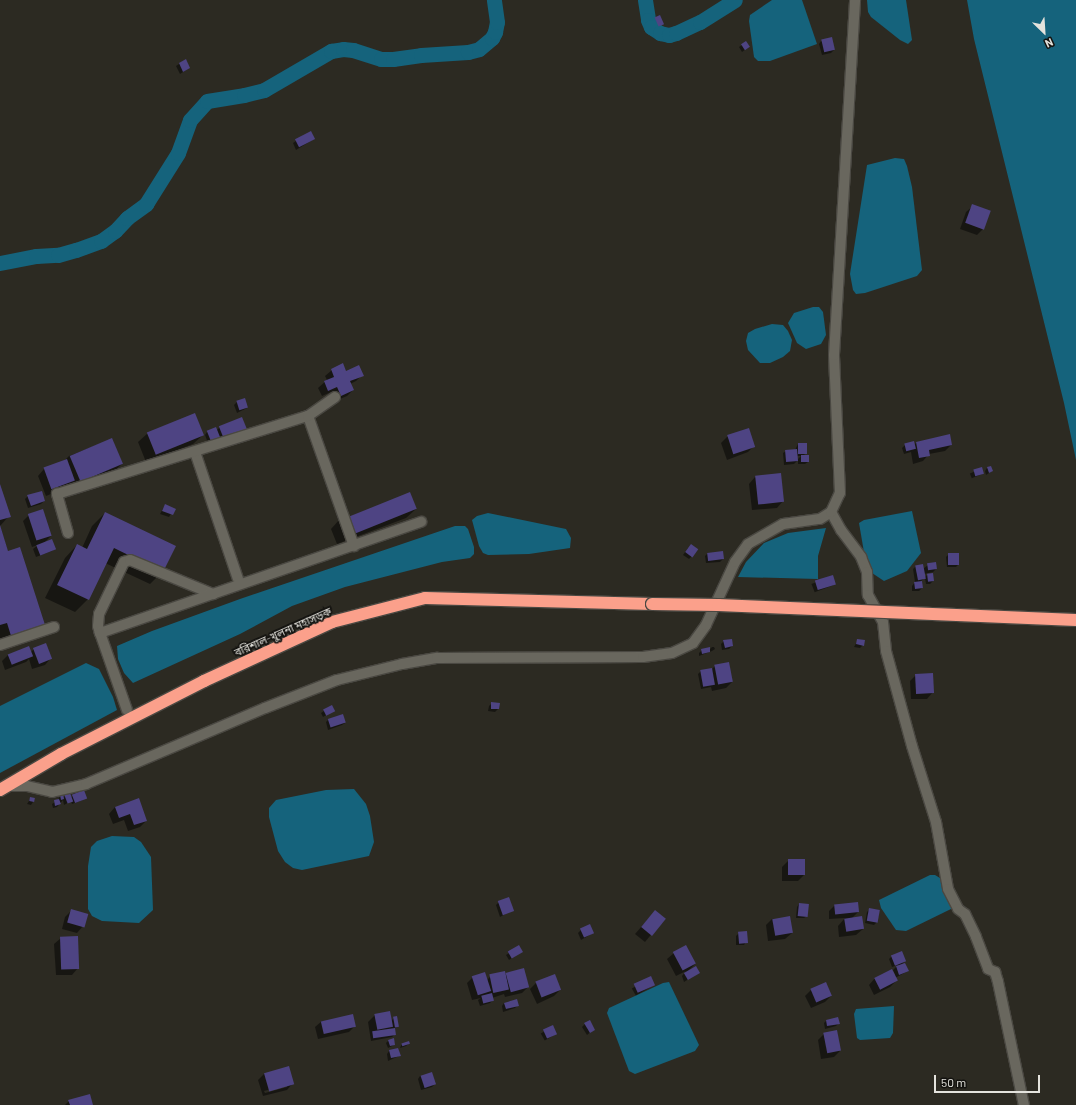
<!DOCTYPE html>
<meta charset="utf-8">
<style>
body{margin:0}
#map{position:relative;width:1076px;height:1105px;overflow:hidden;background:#2c2a22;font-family:Barlow,"Noto Sans Bengali",sans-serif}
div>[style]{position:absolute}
.water>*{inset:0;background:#15637c}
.shadow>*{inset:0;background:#0007;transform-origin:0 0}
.canal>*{height:15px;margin:-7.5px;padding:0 7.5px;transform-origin:7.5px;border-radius:7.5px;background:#15637c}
.building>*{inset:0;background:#4e4483;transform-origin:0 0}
.roads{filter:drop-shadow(1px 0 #4a4842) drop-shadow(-1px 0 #4a4842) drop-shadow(0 1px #4a4842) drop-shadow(0 -1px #4a4842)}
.minor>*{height:10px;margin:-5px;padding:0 5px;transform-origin:5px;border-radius:5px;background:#69675e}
.highway>*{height:12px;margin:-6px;padding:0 6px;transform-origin:6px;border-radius:6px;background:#fba08b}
.bridges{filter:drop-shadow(1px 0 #4a4842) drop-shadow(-1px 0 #4a4842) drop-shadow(0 1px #4a4842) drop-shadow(0 -1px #4a4842)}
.highway-bridge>*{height:12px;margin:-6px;padding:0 6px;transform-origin:6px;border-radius:6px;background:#fba08b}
span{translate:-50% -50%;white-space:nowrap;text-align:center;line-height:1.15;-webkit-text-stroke:3.5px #13120f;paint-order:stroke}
.street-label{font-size:11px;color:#e4e3dd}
.north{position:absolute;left:1024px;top:12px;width:40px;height:40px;-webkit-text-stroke:3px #13120f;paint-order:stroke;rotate:155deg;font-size:11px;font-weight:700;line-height:16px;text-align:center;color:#e4e3dd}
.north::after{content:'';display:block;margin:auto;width:14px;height:18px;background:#e4e3dd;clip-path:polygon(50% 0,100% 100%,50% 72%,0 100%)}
.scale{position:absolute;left:934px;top:1075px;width:106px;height:18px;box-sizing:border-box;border:2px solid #e4e3dd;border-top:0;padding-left:5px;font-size:12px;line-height:14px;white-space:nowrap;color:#e4e3dd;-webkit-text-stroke:3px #13120f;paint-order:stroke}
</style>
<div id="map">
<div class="water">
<i style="clip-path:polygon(772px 0,802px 0,817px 44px,770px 61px,758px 61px,754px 57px,749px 21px,750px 15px)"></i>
<i style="clip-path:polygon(867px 0,906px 0,912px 40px,908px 44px,900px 40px,871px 17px,868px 12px)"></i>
<i style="clip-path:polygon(967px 0,1076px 0,1076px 460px,1064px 403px,974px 39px)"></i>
<i style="clip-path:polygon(895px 158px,904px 159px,907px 166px,912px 187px,922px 270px,917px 276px,865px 293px,856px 294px,853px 290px,850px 274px,867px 165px)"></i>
<i style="clip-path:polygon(813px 307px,819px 307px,823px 312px,826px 335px,821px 344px,806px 349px,797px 343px,788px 323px,794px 313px)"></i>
<i style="clip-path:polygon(772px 324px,783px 325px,788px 331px,792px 340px,790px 351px,783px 357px,770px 363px,760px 363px,748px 350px,746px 341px,748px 333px,755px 329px)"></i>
<i style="clip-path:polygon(912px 511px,921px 553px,907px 571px,884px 581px,872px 573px,866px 564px,859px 523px,864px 520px)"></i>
<i style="clip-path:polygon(488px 513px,566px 529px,571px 538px,570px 548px,529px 554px,488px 555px,483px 553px,479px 546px,472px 520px,477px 516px)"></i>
<i style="clip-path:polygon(455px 526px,465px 526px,468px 529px,474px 547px,474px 554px,470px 558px,442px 562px,345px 587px,292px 606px,240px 634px,133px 683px,124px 673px,118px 659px,117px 646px,152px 631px,240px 599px)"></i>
<i style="clip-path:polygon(826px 528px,818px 556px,818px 579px,738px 577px,746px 562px,764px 543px,788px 533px)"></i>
<i style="clip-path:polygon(86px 663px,99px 669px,113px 697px,117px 710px,0 773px,0 706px)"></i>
<i style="clip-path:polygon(354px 789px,366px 804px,370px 816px,374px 842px,369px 856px,302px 870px,293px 868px,285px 862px,278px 851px,269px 817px,269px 808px,276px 800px,326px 790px)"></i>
<i style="clip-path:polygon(112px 836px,134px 837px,141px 842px,151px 857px,153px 910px,139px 923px,102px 921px,92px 916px,88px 909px,88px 866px,91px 847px,97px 841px)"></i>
<i style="clip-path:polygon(930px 875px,935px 875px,940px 878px,953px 908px,906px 931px,896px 930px,881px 908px,879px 900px)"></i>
<i style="clip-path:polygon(669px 982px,699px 1045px,695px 1051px,635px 1074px,629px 1071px,607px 1013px,609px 1008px,663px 983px)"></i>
<i style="clip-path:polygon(894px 1006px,893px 1033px,890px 1038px,860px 1040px,857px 1038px,854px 1014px,856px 1009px)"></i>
</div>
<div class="shadow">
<i style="clip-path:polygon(655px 18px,662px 24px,655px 29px,652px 21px)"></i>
<i style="clip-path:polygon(821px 41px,834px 50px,831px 53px,822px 55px,819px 44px)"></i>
<i style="clip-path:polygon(742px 45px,749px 47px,742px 52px,739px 47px)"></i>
<i style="clip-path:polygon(185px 60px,189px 68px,180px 74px,176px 66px)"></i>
<i style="clip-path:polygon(314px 139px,296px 150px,293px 143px,296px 141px)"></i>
<i style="clip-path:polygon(973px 206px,983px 229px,977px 235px,960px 229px,966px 212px)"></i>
<i style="clip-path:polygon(332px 370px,362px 375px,356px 381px,350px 384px,353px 390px,347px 396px,335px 401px,331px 392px,322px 396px,318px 388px,327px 380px,325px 376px)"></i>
<i style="clip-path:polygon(237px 402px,247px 408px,237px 413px,234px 405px)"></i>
<i style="clip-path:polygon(241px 418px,219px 447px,208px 443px,205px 435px,207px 432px,216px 431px,220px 427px)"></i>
<i style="clip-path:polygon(749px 430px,754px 446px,748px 452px,727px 460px,721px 443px,727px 437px)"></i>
<i style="clip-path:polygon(148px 433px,203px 435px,193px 444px,146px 462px,138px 442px)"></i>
<i style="clip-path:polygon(949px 435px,951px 445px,945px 451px,929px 454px,923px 461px,913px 464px,911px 452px,904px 454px,902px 448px,905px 445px,914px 445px,916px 443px)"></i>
<i style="clip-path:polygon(112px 439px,122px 464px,112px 473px,68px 487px,46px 496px,38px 476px,44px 469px,63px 462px,69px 456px)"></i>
<i style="clip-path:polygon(evenodd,798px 444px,806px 453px,803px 456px,808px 462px,805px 464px,798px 464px,798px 460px,794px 464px,784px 465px,783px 453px,786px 451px,795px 450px,798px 444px,797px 456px,801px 456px,797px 460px,797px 456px)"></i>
<i style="clip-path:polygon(987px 468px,992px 471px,986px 475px,985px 471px)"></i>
<i style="left:981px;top:469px;width:5px;height:12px;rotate:68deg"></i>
<i style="clip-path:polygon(755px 477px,783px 501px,777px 508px,752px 510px,749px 484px)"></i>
<i style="clip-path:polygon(0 488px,9px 516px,0 526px)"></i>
<i style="clip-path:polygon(28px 496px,44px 501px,41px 504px,28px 508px,25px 499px)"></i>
<i style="clip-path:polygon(165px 505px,174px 509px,169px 517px,160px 514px)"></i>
<i style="clip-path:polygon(416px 509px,406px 518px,337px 544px,331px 529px,340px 519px)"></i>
<i style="clip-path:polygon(105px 513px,163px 571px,150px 584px,105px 563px,88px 599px,75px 612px,45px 598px,65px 558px,77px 545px,82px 548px,92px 526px)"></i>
<i style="clip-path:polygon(29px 515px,51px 536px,43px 544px,55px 549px,52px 551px,36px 557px,33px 549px,38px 545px,32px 547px,23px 521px)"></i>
<i style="clip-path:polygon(0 527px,8px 552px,45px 628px,32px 641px,0 651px)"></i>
<i style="clip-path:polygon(688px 548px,692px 556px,689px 559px,683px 555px)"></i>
<i style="clip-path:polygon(708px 553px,723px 559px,720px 562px,706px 563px,705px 556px)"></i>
<i style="clip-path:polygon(949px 554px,959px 564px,956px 567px,947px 567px,946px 557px)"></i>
<i style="clip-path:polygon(928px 565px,936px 569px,933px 572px,924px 574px,925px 577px,928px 574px,933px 581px,930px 584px,926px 584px,925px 578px,921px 581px,922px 588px,919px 591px,912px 591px,912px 586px,915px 582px,913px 569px,916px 566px,923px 569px)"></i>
<i style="left:832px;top:576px;width:9px;height:22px;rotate:69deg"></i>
<i style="clip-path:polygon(858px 640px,863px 645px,860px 648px,854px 647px)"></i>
<i style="clip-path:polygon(724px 641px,732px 646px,729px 649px,722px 650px,721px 644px)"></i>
<i style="clip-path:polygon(712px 647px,714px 647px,715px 649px,712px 651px,699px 656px,699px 653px,702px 650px,709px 650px)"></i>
<i style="clip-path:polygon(34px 649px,51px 658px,45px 665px,32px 669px,29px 659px,26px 662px,5px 670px,2px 661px,8px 655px,31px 652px)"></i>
<i style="clip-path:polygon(715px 666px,732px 682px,726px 688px,712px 691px,711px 687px,701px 689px,698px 674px,701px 671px,712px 669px)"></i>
<i style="clip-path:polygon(916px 675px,933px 692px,927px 699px,911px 699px,910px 681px)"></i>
<i style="clip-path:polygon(492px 703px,498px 709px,495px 712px,488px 711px,489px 706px)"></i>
<i style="clip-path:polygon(332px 706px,333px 711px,323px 717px,321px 713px)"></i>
<i style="clip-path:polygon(329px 719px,345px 723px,342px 725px,328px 730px,326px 722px)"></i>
<i style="clip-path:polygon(73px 795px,85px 797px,83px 800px,72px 804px,71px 801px,64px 805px,63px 800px,57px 807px,53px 808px,52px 804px,58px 800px,60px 796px,63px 798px,65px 796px,71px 798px)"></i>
<i style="clip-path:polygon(31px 798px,33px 802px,31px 805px,27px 804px)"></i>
<i style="clip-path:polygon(115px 807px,146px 821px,140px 827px,128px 831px,124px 820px,113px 824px,109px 814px)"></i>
<i style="clip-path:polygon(789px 860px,804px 875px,798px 881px,782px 881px,782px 867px)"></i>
<i style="clip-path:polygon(499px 902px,513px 910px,500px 917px,496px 905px)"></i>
<i style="clip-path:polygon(799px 904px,807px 916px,804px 918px,796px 918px,797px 907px)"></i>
<i style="clip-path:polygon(835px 905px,858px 912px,851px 919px,863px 929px,856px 935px,839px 937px,838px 926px,845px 918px,829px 919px,829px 911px)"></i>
<i style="clip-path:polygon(870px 909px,879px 910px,877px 922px,874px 925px,865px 923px,867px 912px)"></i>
<i style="clip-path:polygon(72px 910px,83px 926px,77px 933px,62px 929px,65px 917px)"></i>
<i style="clip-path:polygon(649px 918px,664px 919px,645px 942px,635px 934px)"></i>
<i style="clip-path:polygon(772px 919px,792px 933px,785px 939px,768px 941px,766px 925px)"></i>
<i style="clip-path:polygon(581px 930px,593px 933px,581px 940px,578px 933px)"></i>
<i style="clip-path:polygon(739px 933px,746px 942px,744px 945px,736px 945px,736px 936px)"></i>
<i style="clip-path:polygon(61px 938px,78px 968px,72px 975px,56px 975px,54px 944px)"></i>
<i style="clip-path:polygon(519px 947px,521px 952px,509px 960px,506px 955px)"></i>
<i style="clip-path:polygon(674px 953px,695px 964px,687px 972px,698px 973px,684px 982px,682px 976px,686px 971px,676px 976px,667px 959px)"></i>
<i style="clip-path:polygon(892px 956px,905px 961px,900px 966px,908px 971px,895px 978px,896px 981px,890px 987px,874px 995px,869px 985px,875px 978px,895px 975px,893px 970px,898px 965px,892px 967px,889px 959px)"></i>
<i style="clip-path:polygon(506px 974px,528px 987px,522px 993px,505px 997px,504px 994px,492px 998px,493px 1000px,490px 1003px,480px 1006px,478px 1000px,481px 998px,472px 1000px,467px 983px,473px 977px,487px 980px,491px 976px,505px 975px)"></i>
<i style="clip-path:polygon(554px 976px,560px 990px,554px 996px,537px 1004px,530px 989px,536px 983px)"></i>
<i style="left:650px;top:978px;width:8px;height:21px;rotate:60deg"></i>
<i style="clip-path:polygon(811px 990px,831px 996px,825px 1002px,811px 1008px,805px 996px)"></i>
<i style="clip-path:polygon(504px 1003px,518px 1005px,515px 1008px,503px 1012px,502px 1006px)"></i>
<i style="clip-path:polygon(375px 1015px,391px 1021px,394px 1018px,398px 1026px,394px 1029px,395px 1034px,392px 1037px,371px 1041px,368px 1022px)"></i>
<i style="clip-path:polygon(322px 1021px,355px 1026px,349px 1032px,318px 1039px,315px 1027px)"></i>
<i style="clip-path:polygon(826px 1021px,839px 1023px,836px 1026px,825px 1029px,824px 1023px)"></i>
<i style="clip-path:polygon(585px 1024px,593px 1030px,587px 1035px,582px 1027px)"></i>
<i style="left:552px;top:1027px;width:8px;height:13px;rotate:60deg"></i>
<i style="clip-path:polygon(824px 1034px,840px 1051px,834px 1057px,821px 1059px,818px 1040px)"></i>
<i style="clip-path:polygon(389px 1040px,394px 1045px,388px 1048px,386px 1043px)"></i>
<i style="clip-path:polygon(409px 1043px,406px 1046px,400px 1048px,402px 1044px)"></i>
<i style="clip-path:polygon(389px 1051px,399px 1056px,388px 1061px,387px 1054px)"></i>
<i style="clip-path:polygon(evenodd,264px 1074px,293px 1083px,287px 1090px,263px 1096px,258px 1080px,264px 1074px,287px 1085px,287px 1087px,265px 1093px,264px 1091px,287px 1085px)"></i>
<i style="clip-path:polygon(420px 1076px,435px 1084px,432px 1087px,421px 1090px,418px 1079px)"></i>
<i style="clip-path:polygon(69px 1101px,92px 1105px,65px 1105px)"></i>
</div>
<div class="canal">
<i style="left:645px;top:0;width:20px;rotate:81deg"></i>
<i style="left:648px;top:20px;width:8px;rotate:67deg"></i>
<i style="left:651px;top:27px;width:11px;rotate:34deg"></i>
<i style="left:660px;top:33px;width:9px;rotate:13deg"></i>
<i style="left:669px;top:35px;width:7px;rotate:-16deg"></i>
<i style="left:676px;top:33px;width:26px;rotate:-25deg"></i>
<i style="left:700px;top:22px;width:41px;rotate:-32.2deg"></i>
<i style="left:0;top:263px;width:37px;rotate:-11deg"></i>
<i style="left:36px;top:256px;width:22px;rotate:-3deg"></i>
<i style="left:58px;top:255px;width:19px;rotate:-16deg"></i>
<i style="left:76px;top:250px;width:27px;rotate:-20deg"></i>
<i style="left:101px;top:241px;width:17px;rotate:-36deg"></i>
<i style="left:115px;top:231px;width:18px;rotate:-47deg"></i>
<i style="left:127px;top:218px;width:24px;rotate:-36deg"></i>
<i style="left:146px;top:204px;width:60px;rotate:-57.9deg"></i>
<i style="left:178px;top:153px;width:35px;rotate:-70deg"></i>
<i style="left:190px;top:120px;width:25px;rotate:-48deg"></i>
<i style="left:207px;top:101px;width:37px;rotate:-9deg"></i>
<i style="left:244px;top:95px;width:21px;rotate:-14deg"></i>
<i style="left:264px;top:90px;width:78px;rotate:-30.2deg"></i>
<i style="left:331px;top:51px;width:12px;rotate:-9deg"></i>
<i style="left:343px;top:49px;width:10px;rotate:6deg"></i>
<i style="left:353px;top:50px;width:29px;rotate:18deg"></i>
<i style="left:381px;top:59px;width:12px"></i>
<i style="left:393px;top:59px;width:28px;rotate:-8deg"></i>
<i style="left:421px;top:55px;width:47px;rotate:-3.7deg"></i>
<i style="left:468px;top:52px;width:11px;rotate:-15deg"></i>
<i style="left:479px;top:49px;width:17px;rotate:-40deg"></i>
<i style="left:492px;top:38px;width:7px;rotate:-63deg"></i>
<i style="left:495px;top:32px;width:10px;rotate:-79deg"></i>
<i style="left:497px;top:22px;width:22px;rotate:-98deg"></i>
</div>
<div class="building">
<i style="left:660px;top:15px;width:10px;height:6px;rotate:66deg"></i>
<i style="left:832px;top:37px;width:13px;height:11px;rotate:77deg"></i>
<i style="left:746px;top:41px;width:7px;height:6px;rotate:56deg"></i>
<i style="clip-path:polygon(186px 59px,190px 68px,183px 72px,179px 63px)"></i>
<i style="left:311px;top:131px;width:9px;height:18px;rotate:63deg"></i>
<i style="left:972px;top:204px;width:20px;height:20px;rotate:20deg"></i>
<i style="clip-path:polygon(343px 363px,346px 371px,359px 365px,364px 376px,350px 381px,354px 390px,341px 396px,337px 387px,328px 391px,324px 381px,334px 377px,331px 369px)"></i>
<i style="left:245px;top:398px;width:10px;height:9px;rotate:73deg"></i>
<i style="left:195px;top:413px;width:24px;height:52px;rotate:68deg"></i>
<i style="left:242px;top:417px;width:16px;height:25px;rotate:68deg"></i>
<i style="left:216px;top:427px;width:11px;height:10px;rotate:68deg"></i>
<i style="left:749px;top:428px;width:20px;height:23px;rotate:72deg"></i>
<i style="clip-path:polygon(950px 434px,952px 445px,929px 450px,930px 456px,919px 458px,916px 442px)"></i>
<i style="left:112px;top:438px;width:28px;height:46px;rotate:67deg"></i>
<i style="left:914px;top:441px;width:8px;height:10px;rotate:76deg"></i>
<i style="left:798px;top:443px;width:9px;height:11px"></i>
<i style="left:797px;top:449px;width:12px;height:12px;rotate:85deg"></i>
<i style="left:801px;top:455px;width:8px;height:7px"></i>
<i style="left:67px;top:459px;width:23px;height:25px;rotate:70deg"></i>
<i style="clip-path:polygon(991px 466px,993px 471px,989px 473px,987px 467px)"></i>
<i style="left:982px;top:467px;width:7px;height:9px;rotate:74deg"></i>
<i style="left:781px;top:473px;width:29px;height:26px;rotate:84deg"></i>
<i style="clip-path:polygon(0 484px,11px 517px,0 520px)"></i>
<i style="clip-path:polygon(42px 491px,45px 501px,31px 506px,27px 495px)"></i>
<i style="left:410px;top:492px;width:18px;height:75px;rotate:68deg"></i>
<i style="clip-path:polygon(165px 504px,176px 509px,173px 515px,162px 511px)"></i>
<i style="left:43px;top:509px;width:28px;height:16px;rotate:72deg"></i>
<i style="clip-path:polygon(105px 512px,176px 546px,163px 572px,114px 548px,89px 600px,57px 585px,77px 544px,87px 549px)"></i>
<i style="clip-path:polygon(0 525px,8px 551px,20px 547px,46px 628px,12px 639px,7px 623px,0 625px)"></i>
<i style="left:52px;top:539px;width:11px;height:17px;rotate:68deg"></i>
<i style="left:691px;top:544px;width:9px;height:10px;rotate:36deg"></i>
<i style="left:723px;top:551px;width:8px;height:16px;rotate:83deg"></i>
<i style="left:948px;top:553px;width:11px;height:12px"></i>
<i style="left:936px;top:562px;width:7px;height:9px;rotate:82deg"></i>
<i style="left:923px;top:564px;width:15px;height:8px;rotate:79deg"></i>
<i style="left:933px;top:573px;width:8px;height:6px;rotate:83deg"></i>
<i style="left:833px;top:575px;width:10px;height:19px;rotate:73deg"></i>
<i style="left:922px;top:581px;width:7px;height:8px;rotate:82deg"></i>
<i style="clip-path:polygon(732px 639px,733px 646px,725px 648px,723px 640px)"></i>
<i style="clip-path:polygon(857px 639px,865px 640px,864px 646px,856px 644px)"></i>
<i style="left:46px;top:643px;width:17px;height:14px;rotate:69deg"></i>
<i style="left:29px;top:646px;width:11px;height:23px;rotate:68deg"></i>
<i style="clip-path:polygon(710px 647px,710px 652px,702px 654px,701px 649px)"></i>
<i style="left:729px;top:662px;width:20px;height:15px;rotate:79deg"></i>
<i style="left:712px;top:668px;width:17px;height:12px;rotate:80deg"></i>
<i style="left:933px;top:673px;width:20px;height:18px;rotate:87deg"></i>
<i style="clip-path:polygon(491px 702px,500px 703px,499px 709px,491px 709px)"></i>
<i style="left:332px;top:705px;width:7px;height:10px;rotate:63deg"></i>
<i style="left:343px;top:714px;width:9px;height:16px;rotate:72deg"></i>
<i style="left:84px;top:790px;width:9px;height:13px;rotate:69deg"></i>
<i style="left:70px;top:793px;width:9px;height:6px;rotate:69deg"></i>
<i style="clip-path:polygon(63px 794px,64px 799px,61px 800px,60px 795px)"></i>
<i style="left:30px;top:797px;width:5px;height:4px;rotate:11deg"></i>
<i style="clip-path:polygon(139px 798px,147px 821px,134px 825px,130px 814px,119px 818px,115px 807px)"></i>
<i style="clip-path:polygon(59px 799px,61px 804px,55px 806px,54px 800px)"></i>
<i style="left:788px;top:859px;width:17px;height:16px"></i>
<i style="left:509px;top:897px;width:15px;height:12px;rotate:70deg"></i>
<i style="left:858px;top:902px;width:10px;height:24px;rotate:84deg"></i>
<i style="left:799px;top:903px;width:10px;height:13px;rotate:6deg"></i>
<i style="left:869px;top:908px;width:11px;height:13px;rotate:10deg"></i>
<i style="left:71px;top:909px;width:18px;height:14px;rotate:16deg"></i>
<i style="left:655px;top:910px;width:14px;height:22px;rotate:39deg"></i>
<i style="left:790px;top:916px;width:17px;height:18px;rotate:80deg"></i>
<i style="left:862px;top:916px;width:13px;height:18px;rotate:81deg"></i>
<i style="left:590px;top:924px;width:10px;height:11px;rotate:66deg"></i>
<i style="left:747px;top:931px;width:12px;height:9px;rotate:85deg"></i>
<i style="left:78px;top:936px;width:33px;height:18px;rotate:88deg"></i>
<i style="left:519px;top:945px;width:8px;height:13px;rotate:60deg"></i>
<i style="left:686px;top:945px;width:21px;height:15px;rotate:62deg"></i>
<i style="left:902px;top:951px;width:11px;height:12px;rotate:68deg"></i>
<i style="clip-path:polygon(905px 963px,909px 971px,899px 975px,896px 966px)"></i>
<i style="left:696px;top:966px;width:8px;height:14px;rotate:60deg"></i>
<i style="left:524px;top:968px;width:20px;height:19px;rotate:75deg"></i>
<i style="left:892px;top:969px;width:13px;height:20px;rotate:63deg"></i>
<i style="left:505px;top:971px;width:19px;height:16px;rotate:78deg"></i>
<i style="left:485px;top:972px;width:20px;height:14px;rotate:72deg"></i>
<i style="left:555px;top:974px;width:17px;height:21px;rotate:69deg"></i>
<i style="left:651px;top:976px;width:10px;height:19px;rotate:66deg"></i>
<i style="left:826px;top:982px;width:15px;height:17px;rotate:67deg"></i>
<i style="left:492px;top:993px;width:8px;height:11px;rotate:76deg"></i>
<i style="clip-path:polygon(517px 999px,519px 1006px,506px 1009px,504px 1003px)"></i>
<i style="left:390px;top:1011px;width:16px;height:16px;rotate:79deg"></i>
<i style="left:353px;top:1014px;width:13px;height:33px;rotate:77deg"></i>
<i style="left:397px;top:1016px;width:11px;height:4px;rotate:80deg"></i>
<i style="clip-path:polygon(838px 1017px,840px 1024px,827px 1026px,826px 1020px)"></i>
<i style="clip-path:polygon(590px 1020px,595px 1030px,590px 1033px,584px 1023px)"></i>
<i style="left:553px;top:1025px;width:10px;height:11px;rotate:66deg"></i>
<i style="left:395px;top:1028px;width:7px;height:23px;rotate:82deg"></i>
<i style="left:837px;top:1030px;width:21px;height:14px;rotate:79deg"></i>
<i style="clip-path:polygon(394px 1038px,395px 1045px,390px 1046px,388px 1040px)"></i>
<i style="left:409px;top:1041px;width:3px;height:8px;rotate:72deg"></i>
<i style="clip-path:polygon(398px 1048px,401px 1056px,391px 1058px,389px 1050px)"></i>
<i style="left:289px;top:1066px;width:19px;height:26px;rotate:74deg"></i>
<i style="left:432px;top:1072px;width:13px;height:12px;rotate:72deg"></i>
<i style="clip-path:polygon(90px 1094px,93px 1105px,70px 1105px,68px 1100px)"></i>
</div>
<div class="roads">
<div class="minor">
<i style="left:308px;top:416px;width:138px;rotate:70.5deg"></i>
<i style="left:195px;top:452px;width:134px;rotate:71.3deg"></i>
<i style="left:831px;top:512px;width:21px;rotate:61deg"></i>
<i style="left:841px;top:530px;width:34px;rotate:53deg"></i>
<i style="left:861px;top:557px;width:16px;rotate:68deg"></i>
<i style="left:867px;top:572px;width:23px;rotate:88deg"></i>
<i style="left:868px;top:595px;width:31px;rotate:61deg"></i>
<i style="left:883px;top:622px;width:29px;rotate:84deg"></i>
<i style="left:886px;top:651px;width:98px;rotate:74.7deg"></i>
<i style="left:912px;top:746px;width:80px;rotate:72.5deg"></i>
<i style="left:936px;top:822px;width:68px;rotate:79.8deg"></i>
<i style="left:948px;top:889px;width:22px;rotate:63deg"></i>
<i style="left:958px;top:909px;width:9px;rotate:36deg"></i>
<i style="left:965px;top:914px;width:25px;rotate:64deg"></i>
<i style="left:976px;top:937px;width:34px;rotate:69deg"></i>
<i style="left:988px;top:969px;width:8px;rotate:23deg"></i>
<i style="left:995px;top:972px;width:10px;rotate:73deg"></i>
<i style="left:998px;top:982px;width:126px;rotate:78.1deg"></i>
<i style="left:68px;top:533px;width:41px;rotate:-105.8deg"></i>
<i style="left:57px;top:494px;width:263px;rotate:-17.3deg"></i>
<i style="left:308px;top:416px;width:33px;rotate:-35deg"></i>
<i style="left:100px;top:633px;width:7px;rotate:-106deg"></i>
<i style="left:98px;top:626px;width:12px;rotate:-85deg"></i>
<i style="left:99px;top:614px;width:58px;rotate:-64.3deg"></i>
<i style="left:124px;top:562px;width:6px;rotate:-18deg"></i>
<i style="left:130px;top:560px;width:90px;rotate:22.3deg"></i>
<i style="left:0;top:645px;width:57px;rotate:-18.4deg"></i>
<i style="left:127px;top:710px;width:82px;rotate:-109.3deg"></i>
<i style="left:100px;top:633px;width:340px;rotate:-19.1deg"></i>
<i style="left:7px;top:786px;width:20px"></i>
<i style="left:27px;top:786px;width:26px;rotate:13deg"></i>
<i style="left:52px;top:792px;width:35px;rotate:-13deg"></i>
<i style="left:86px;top:784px;width:194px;rotate:-23deg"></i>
<i style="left:265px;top:708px;width:77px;rotate:-21.3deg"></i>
<i style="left:337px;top:680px;width:67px;rotate:-13.8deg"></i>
<i style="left:402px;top:664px;width:36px;rotate:-10deg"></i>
<i style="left:437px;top:658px;width:206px;rotate:-0.3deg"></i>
<i style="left:643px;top:657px;width:29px;rotate:-8deg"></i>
<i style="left:672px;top:653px;width:23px;rotate:-25deg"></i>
<i style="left:693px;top:643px;width:22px;rotate:-54deg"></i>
<i style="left:706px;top:625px;width:69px;rotate:-65.3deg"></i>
<i style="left:735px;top:562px;width:22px;rotate:-54deg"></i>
<i style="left:748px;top:544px;width:40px;rotate:-29.7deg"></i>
<i style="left:783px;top:524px;width:37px;rotate:-8deg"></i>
<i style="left:820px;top:519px;width:13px;rotate:-32deg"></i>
<i style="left:831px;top:512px;width:21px;rotate:-65deg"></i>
<i style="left:840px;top:493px;width:138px;rotate:-92.5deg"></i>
<i style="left:834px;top:355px;width:356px;rotate:-86.6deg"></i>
</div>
<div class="highway">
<i style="left:0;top:790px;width:71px;rotate:-30.5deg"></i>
<i style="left:61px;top:754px;width:161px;rotate:-27deg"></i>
<i style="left:204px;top:681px;width:141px;rotate:-24.7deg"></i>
<i style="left:332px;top:622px;width:96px;rotate:-14.5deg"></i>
<i style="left:425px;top:598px;width:227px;rotate:1.5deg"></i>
</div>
</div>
<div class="bridges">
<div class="highway-bridge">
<i style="left:652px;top:604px;width:66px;rotate:0.9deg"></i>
<i style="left:718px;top:605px;width:358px;rotate:2.4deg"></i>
</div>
</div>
<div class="street-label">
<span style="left:283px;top:632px;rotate:-24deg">বরিশাল-খুলনা মহাসড়ক</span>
</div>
<div class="north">N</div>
<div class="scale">50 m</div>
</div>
